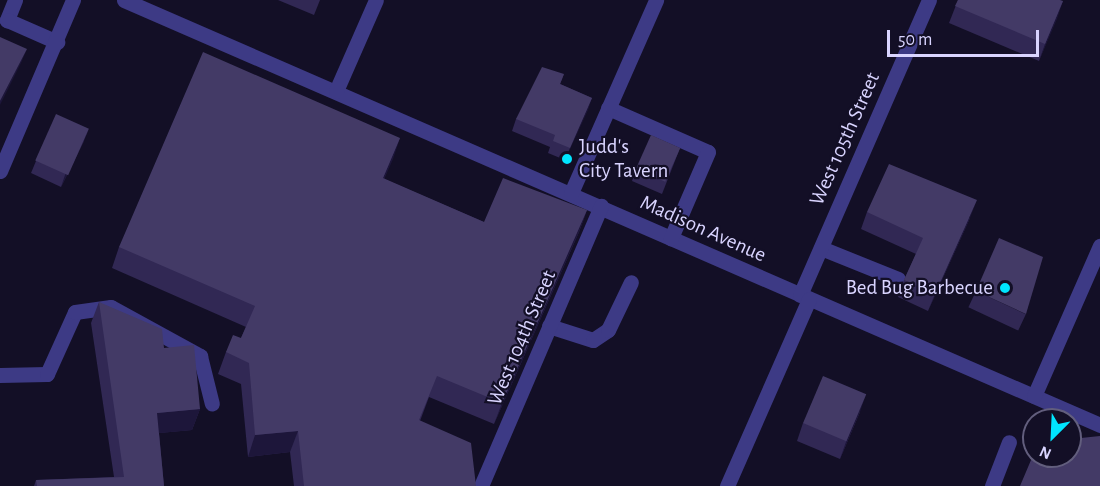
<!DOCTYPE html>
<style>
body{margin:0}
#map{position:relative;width:1100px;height:486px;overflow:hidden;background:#130f26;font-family:"Alegreya Sans",sans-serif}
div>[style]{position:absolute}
.minor>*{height:15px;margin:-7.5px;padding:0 7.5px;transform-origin:7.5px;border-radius:7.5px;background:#3d3a85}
.wall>*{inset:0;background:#312854;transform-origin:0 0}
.shaded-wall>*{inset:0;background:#1d163a}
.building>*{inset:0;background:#433a66;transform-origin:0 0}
.dots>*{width:16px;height:16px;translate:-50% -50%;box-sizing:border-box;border:3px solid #130f26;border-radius:50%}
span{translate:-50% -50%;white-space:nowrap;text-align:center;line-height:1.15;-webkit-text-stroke:4.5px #130f26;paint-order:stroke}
.street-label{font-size:21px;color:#d9d4ff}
.poi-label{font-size:21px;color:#d9d4ff}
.left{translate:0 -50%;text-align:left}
.right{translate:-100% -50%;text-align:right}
.north{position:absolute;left:1022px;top:408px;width:60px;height:60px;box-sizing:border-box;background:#130f26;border:2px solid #625e7d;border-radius:50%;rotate:204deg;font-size:16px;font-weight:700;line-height:24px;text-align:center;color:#d9d4ff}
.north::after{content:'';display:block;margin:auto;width:21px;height:27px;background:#00e5ff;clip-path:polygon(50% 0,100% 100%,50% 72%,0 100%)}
.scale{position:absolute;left:887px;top:30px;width:152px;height:27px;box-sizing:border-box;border:3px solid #d9d4ff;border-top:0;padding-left:8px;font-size:18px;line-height:21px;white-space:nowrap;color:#d9d4ff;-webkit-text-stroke:4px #130f26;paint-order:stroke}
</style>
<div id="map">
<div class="minor">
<i style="left:15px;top:0;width:22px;rotate:112deg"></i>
<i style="left:7px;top:20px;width:55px;rotate:23.7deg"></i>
<i style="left:124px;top:0;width:1065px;rotate:23.53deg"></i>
<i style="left:336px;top:91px;width:99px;rotate:-66.3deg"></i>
<i style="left:608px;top:108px;width:109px;rotate:23.7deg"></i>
<i style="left:708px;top:152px;width:94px;rotate:113.3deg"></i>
<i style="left:0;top:171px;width:186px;rotate:-66.9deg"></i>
<i style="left:571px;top:193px;width:211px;rotate:-66.2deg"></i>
<i style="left:821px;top:248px;width:83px;rotate:21.9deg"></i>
<i style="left:800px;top:295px;width:322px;rotate:-66.4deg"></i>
<i style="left:549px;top:326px;width:46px;rotate:17.7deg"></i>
<i style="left:593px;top:340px;width:18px;rotate:-34deg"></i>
<i style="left:608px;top:330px;width:53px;rotate:-64.4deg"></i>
<i style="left:0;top:375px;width:47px;rotate:-1.2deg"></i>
<i style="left:47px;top:374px;width:68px;rotate:-65.7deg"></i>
<i style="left:75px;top:312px;width:36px;rotate:-8deg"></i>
<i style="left:111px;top:307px;width:102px;rotate:28.8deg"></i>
<i style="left:200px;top:356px;width:49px;rotate:76deg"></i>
<i style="left:1034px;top:396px;width:164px;rotate:-66.3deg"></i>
<i style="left:481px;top:486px;width:305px;rotate:-66.8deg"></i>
<i style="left:727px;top:486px;width:204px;rotate:-66.3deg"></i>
<i style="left:992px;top:486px;width:47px;rotate:-68.9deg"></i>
</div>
<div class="wall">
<i style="clip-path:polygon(278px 0,320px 0,314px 15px)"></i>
<i style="clip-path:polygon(958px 0,1063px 1px,1039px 61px,949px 23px)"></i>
<i style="clip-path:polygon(564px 74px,560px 84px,592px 98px,565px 160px,548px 153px,550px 147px,512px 131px,516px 119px)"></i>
<i style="clip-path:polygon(400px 138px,384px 179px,484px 222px,587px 210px,579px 232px,494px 424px,429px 397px,420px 421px,476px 486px,294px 486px,290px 452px,248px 457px,241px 384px,218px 374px,226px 352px,241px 338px,246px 327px,112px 268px,119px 247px)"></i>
<i style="clip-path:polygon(84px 141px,61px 187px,31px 173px,36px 161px)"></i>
<i style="clip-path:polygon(680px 148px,662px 194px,632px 181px,636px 169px)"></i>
<i style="clip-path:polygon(867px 212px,970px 218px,928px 311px,898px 297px,904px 280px,916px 254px,861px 229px)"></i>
<i style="left:976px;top:291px;width:55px;height:18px;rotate:25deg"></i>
<i style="clip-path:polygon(99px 302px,164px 348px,200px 409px,192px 430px,159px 433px,164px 486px,34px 486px,36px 480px,114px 477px,91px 323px)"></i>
<i style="clip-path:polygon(860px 412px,840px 459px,797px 441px,803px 423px)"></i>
</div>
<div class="shaded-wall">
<i style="clip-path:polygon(1063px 1px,1057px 19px,1039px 61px,1045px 44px)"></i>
<i style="clip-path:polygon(27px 49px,21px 63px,0 105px,0 101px)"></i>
<i style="clip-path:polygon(592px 98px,588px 110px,565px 160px,570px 148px)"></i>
<i style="clip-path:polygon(89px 129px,84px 141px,61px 187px,65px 175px)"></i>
<i style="clip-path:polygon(400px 138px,393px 159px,375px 200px,383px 178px)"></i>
<i style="clip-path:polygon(977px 200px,970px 218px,928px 311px,935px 294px)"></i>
<i style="clip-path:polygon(587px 210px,579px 232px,494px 424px,502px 403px)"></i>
<i style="clip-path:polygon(866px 394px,860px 412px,840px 459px,846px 442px)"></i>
<i style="clip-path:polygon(200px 409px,192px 430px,149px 434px,157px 413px)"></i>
<i style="clip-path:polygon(298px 431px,290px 452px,248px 457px,255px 435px)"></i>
</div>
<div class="building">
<i style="clip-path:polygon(958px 0,1060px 0,1063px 1px,1045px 44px,955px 6px)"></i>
<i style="clip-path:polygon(0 37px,27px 49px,0 101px)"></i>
<i style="clip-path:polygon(203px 52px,400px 138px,383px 178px,484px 222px,503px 178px,587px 210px,502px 403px,437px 376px,419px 420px,471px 443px,476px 486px,304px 486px,298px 431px,255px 435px,249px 363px,226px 352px,233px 335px,241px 338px,255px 306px,119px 247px)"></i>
<i style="clip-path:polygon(542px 67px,564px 74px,560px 84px,592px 98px,570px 148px,553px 141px,555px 135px,516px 119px)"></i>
<i style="left:56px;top:114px;width:36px;height:51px;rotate:24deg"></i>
<i style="left:651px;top:135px;width:32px;height:37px;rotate:24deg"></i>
<i style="clip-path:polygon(889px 164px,977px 200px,935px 294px,904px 280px,923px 238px,867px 212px)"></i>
<i style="clip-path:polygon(999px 238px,1043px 257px,1026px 314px,976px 291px)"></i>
<i style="clip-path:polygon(99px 302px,162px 329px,164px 348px,194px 345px,200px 409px,157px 413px,164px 486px,37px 486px,36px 480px,124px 477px)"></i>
<i style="left:823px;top:376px;width:47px;height:51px;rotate:23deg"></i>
<i style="clip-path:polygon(1070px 434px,1081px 438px,1100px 436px,1100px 486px,1020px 486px,1034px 453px,1034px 456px,1070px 456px)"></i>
</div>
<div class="dots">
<i style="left:567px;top:159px;background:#00e5ff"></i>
<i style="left:1005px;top:288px;background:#00e5ff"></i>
</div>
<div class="street-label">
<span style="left:845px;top:139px;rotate:-66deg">West 105th Street</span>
<span style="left:703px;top:229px;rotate:24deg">Madison Avenue</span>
<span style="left:522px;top:338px;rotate:-67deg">West 104th Street</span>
</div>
<div class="poi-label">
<span class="left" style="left:579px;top:159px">Judd's<br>City Tavern</span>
<span class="right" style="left:993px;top:288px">Bed Bug Barbecue</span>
</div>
<div class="north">N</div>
<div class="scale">50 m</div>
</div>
